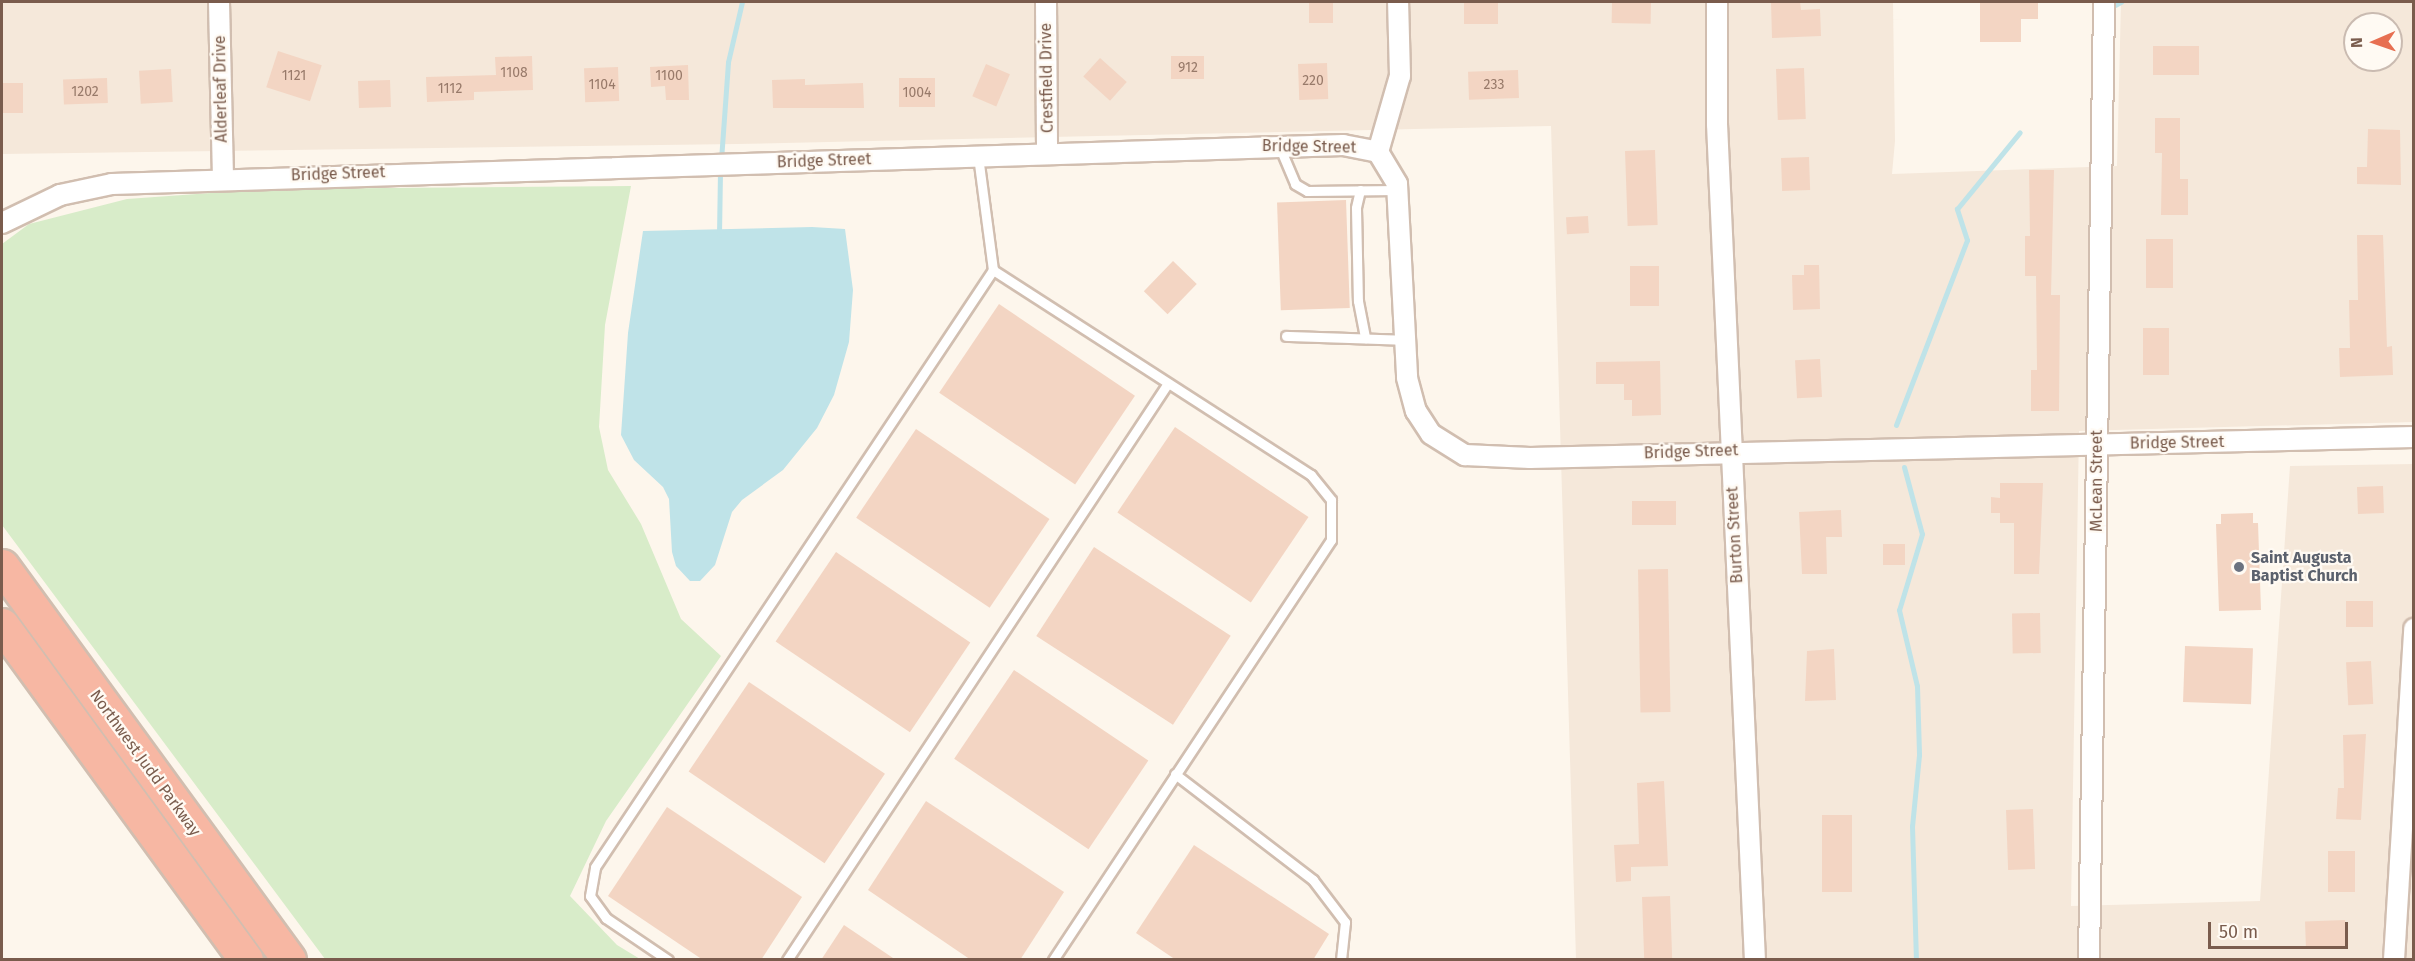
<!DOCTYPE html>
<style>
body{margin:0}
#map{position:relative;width:2415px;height:961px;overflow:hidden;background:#fdf6ec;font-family:"Fira Sans",sans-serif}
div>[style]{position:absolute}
.residential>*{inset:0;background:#f5e8da}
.green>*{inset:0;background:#d8ecc9}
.water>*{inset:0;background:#bfe3e8}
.stream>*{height:5px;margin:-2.5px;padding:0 2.5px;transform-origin:2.5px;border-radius:2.5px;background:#bfe3e8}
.building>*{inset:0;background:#f3d5c3;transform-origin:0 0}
.roads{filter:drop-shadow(2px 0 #d1beb0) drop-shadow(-2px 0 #d1beb0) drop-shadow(0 2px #d1beb0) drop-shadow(0 -2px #d1beb0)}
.lane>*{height:9px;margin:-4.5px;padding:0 4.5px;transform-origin:4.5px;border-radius:4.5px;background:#fff}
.street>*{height:20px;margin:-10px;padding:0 10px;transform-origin:10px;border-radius:10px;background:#fff}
.highway>*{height:33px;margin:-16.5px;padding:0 16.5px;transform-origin:16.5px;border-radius:16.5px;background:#f7b7a3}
.dots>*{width:16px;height:16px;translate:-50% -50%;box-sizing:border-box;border:3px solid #fffaf3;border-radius:50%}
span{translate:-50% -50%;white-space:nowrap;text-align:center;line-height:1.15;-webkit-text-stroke:4.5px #fffaf3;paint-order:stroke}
.number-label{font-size:14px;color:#987a6a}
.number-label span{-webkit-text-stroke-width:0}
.street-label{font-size:16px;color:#7a5c4d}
.worship-label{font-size:16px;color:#5b616d;font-weight:700}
.left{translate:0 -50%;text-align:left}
.frame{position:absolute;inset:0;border:3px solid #7a5c4d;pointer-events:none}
.north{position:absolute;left:2343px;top:12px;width:60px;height:60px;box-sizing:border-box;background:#fffaf3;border:2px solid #cabbb1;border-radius:50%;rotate:268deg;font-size:16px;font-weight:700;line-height:24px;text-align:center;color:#7a5c4d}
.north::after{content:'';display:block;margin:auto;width:21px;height:27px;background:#e76f51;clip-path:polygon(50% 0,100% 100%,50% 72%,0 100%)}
.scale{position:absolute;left:2208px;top:922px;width:140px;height:27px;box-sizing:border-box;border:3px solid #7a5c4d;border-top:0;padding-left:8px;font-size:18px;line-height:21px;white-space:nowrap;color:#7a5c4d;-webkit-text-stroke:4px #fffaf3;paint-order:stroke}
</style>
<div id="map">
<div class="residential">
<i style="clip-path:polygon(evenodd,2px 2px,1893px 2px,1895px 141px,1892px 174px,2117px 166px,2121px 2px,2413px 2px,2413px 422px,2079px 431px,2071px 906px,2260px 901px,2290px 466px,2413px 464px,2413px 959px,1576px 959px,1551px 126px,737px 144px,2px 154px,2px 2px,2355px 24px,2391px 24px,2391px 60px,2355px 60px,2355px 24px)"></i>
</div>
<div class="green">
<i style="clip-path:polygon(631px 186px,605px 325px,599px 427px,608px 470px,641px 524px,681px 619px,721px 656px,606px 821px,570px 896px,617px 945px,640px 959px,325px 959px,2px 525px,2px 244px,29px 224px,127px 199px,266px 189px)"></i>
</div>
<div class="water">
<i style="clip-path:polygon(812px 227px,845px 229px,853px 290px,849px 342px,834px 395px,817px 428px,783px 470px,742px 500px,732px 512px,715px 565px,700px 581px,690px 581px,676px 566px,672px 552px,669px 499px,663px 487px,634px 460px,621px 435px,628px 333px,643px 231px)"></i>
</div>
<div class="stream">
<i style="left:2115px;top:5px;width:7px;rotate:-27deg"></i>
<i style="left:721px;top:160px;width:98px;rotate:-85.9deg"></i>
<i style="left:728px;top:62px;width:62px;rotate:-76.9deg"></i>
<i style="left:719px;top:235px;width:66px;rotate:-89.1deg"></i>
<i style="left:1896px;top:425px;width:198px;rotate:-69deg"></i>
<i style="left:1967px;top:240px;width:33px;rotate:-108deg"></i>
<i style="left:1957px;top:209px;width:99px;rotate:-50.7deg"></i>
<i style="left:1904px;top:467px;width:69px;rotate:75deg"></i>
<i style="left:1922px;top:534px;width:79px;rotate:106.8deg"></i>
<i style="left:1899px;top:610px;width:78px;rotate:76.7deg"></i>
<i style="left:1917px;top:686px;width:69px;rotate:88.3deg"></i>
<i style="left:1919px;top:755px;width:71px;rotate:95.6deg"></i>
<i style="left:1912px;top:826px;width:134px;rotate:88.3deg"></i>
</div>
<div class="building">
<i style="left:1309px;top:2px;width:24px;height:21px"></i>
<i style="left:1464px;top:2px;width:34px;height:22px"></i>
<i style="left:1612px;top:2px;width:39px;height:21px;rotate:1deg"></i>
<i style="clip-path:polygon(1771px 2px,1800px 2px,1801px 10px,1820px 9px,1821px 36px,1772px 38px)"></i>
<i style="clip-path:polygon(1980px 2px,2038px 2px,2038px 19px,2021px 19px,2021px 42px,1980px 42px)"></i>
<i style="left:2153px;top:46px;width:46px;height:29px"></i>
<i style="left:278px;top:51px;width:46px;height:38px;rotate:18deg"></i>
<i style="clip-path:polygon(532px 56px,533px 90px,474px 92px,474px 100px,427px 102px,426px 77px,496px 75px,495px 57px)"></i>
<i style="left:1204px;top:56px;width:23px;height:33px;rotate:90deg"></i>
<i style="left:1100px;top:58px;width:36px;height:25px;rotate:42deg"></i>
<i style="left:1327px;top:63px;width:36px;height:29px;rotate:88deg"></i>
<i style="left:986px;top:64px;width:26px;height:35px;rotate:23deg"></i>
<i style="clip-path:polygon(688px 65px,689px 100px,666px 100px,665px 86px,651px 87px,650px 67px)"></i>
<i style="left:618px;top:67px;width:34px;height:34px;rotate:88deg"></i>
<i style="left:1804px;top:68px;width:51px;height:28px;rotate:88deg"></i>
<i style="left:171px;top:69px;width:33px;height:32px;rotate:87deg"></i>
<i style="left:1518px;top:70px;width:28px;height:50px;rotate:88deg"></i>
<i style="left:107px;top:78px;width:25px;height:44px;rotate:88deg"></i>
<i style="left:899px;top:78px;width:36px;height:29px"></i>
<i style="clip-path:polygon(805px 79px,805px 85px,863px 83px,864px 108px,773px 108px,772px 80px)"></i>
<i style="left:390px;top:80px;width:27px;height:32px;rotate:88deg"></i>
<i style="left:2px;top:83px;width:21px;height:30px"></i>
<i style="clip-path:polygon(2155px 118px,2180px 118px,2180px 179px,2188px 179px,2188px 215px,2161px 215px,2162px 153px,2155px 153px)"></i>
<i style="clip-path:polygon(2368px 129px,2400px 130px,2401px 185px,2357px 184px,2357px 167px,2367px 167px)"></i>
<i style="left:1655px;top:150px;width:75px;height:30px;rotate:88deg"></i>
<i style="left:1809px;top:157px;width:33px;height:28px;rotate:88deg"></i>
<i style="clip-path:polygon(2029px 170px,2054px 170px,2051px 295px,2060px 295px,2059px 411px,2031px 411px,2031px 370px,2037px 370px,2036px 276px,2025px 276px,2025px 236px,2030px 236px)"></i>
<i style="left:1346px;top:200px;width:108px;height:69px;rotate:88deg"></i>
<i style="left:1588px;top:216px;width:17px;height:22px;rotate:87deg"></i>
<i style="clip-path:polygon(2357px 235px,2383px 235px,2387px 347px,2392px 346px,2393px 375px,2340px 377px,2339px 348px,2350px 348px,2349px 300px,2358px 300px)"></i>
<i style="left:2146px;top:239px;width:27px;height:49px"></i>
<i style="left:1173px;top:261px;width:33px;height:42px;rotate:44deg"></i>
<i style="clip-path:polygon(1804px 265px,1819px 265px,1820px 309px,1793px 310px,1792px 275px,1804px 275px)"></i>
<i style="left:1659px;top:266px;width:40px;height:29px;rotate:90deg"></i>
<i style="left:999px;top:304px;width:164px;height:107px;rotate:34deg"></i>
<i style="left:2143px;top:328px;width:26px;height:47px"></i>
<i style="left:1820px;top:359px;width:38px;height:25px;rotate:87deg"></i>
<i style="clip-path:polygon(1660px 361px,1661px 415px,1632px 416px,1632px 400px,1624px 400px,1624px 384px,1596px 384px,1596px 362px)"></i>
<i style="left:1175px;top:427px;width:161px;height:103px;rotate:34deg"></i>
<i style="left:916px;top:429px;width:161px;height:107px;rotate:34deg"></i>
<i style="clip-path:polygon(2000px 483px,2043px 483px,2039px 574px,2014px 574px,2014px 523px,2000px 523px,2000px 513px,1991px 513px,1991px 497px,2000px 498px)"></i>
<i style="left:2383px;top:486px;width:27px;height:26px;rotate:88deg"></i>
<i style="left:1676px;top:501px;width:24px;height:44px;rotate:90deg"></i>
<i style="clip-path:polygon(1841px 510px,1842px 537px,1826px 537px,1827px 574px,1802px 574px,1799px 512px)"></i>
<i style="clip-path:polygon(2253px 513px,2253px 523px,2258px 523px,2261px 610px,2219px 611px,2216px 524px,2221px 524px,2221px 514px)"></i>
<i style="left:1883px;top:544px;width:22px;height:21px"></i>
<i style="left:1094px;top:547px;width:163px;height:106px;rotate:33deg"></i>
<i style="left:836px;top:552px;width:162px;height:108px;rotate:34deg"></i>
<i style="left:1668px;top:569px;width:143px;height:30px;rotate:89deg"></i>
<i style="left:2346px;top:601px;width:27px;height:26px"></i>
<i style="left:2040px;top:613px;width:40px;height:28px;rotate:89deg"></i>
<i style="left:2185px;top:646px;width:68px;height:56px;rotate:2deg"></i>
<i style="clip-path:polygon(1834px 649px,1836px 700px,1805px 701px,1807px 651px)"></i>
<i style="left:2371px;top:661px;width:43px;height:25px;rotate:87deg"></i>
<i style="left:1014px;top:670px;width:162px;height:107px;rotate:34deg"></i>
<i style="left:749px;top:682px;width:164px;height:108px;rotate:34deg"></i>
<i style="clip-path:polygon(2366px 734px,2361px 820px,2336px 819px,2338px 788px,2344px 788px,2343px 735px)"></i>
<i style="clip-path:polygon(1664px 781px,1668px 866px,1631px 867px,1631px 881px,1616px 882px,1614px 845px,1639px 844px,1637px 783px)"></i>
<i style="clip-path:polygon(926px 801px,1064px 892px,1020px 960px,971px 960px,868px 890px)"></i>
<i style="clip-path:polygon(667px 807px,802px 897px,761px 960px,703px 960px,608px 896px)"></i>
<i style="left:2033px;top:809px;width:60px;height:27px;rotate:88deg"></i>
<i style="left:1822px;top:815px;width:30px;height:77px"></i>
<i style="clip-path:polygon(1194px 845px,1329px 934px,1313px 960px,1176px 960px,1136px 933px)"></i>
<i style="left:2328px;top:851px;width:27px;height:41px"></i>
<i style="left:1670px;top:896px;width:64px;height:28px;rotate:88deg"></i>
<i style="left:2345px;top:920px;width:26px;height:40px;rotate:88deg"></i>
<i style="clip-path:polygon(844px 925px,896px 960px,821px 960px)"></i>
</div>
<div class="roads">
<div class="lane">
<i style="left:1280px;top:148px;width:39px;rotate:67deg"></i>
<i style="left:1295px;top:184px;width:14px;rotate:30deg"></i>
<i style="left:1307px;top:191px;width:91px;rotate:-0.6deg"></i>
<i style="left:1360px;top:190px;width:18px;rotate:103deg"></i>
<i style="left:1356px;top:208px;width:93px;rotate:88.8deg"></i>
<i style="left:1358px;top:301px;width:38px;rotate:79deg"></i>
<i style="left:993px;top:270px;width:378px;rotate:32.8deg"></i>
<i style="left:1311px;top:475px;width:32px;rotate:51deg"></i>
<i style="left:1331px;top:500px;width:40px;rotate:90deg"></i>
<i style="left:1331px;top:540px;width:504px;rotate:123.5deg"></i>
<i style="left:1286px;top:336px;width:119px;rotate:1.9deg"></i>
<i style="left:1175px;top:774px;width:174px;rotate:37.5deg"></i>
<i style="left:1313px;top:880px;width:53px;rotate:52.7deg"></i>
<i style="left:1345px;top:922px;width:38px;rotate:96deg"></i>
<i style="left:668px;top:960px;width:75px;rotate:-145.9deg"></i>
<i style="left:606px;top:918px;width:27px;rotate:-126deg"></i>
<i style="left:590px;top:896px;width:29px;rotate:-80deg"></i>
<i style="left:595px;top:867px;width:718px;rotate:-56.31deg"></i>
<i style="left:993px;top:270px;width:115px;rotate:-97.5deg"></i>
<i style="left:787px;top:960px;width:691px;rotate:-56.56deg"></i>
</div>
<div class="street">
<i style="left:219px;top:2px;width:175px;rotate:88.7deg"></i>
<i style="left:1046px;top:2px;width:152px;rotate:89.6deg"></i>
<i style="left:1717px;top:2px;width:122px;rotate:90deg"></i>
<i style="left:1717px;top:124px;width:837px;rotate:87.4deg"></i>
<i style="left:1378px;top:152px;width:79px;rotate:-73.9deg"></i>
<i style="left:1400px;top:76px;width:74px;rotate:-91.5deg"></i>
<i style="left:2px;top:223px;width:64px;rotate:-25.8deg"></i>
<i style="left:60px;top:195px;width:53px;rotate:-11.9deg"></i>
<i style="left:112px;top:184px;width:1232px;rotate:-1.81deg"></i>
<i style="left:1343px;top:145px;width:36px;rotate:11deg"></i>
<i style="left:1378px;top:152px;width:37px;rotate:59deg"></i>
<i style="left:1397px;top:184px;width:194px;rotate:87deg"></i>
<i style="left:1407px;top:378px;width:34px;rotate:75deg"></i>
<i style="left:1416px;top:411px;width:27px;rotate:57deg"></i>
<i style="left:1431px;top:434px;width:40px;rotate:32deg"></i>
<i style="left:1465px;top:455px;width:65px;rotate:2.6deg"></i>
<i style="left:1530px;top:458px;width:884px;rotate:-1.36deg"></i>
<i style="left:2089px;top:960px;width:958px;rotate:-89.1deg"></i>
<i style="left:2394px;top:960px;width:332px;rotate:-86.5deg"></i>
</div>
<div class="highway">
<i style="left:2px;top:566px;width:487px;rotate:53.9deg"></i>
<i style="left:2px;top:625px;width:414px;rotate:53.9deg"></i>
</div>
</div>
<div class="dots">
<i style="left:2239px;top:567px;background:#6b7280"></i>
</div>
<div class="number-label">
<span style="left:1188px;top:68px">912</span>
<span style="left:514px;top:73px">1108</span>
<span style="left:294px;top:76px">1121</span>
<span style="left:669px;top:76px">1100</span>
<span style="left:1313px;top:81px">220</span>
<span style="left:602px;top:85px">1104</span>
<span style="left:1494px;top:85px">233</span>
<span style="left:450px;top:89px">1112</span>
<span style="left:85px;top:92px">1202</span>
<span style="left:917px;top:93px">1004</span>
</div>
<div class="street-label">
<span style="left:1047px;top:78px;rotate:-91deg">Crestfield Drive</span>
<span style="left:221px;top:89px;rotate:-91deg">Alderleaf Drive</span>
<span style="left:1309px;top:147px;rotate:1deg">Bridge Street</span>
<span style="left:824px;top:161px;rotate:-2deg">Bridge Street</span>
<span style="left:338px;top:174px;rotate:-2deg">Bridge Street</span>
<span style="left:2177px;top:443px;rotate:-1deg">Bridge Street</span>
<span style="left:1691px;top:452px;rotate:-2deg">Bridge Street</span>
<span style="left:2097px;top:481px;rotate:-90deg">McLean Street</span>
<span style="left:1735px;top:535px;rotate:-93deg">Burton Street</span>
<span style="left:145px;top:763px;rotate:54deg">Northwest Judd Parkway</span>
</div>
<div class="worship-label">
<span class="left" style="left:2251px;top:567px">Saint Augusta<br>Baptist Church</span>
</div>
<div class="frame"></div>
<div class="north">N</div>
<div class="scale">50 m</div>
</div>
